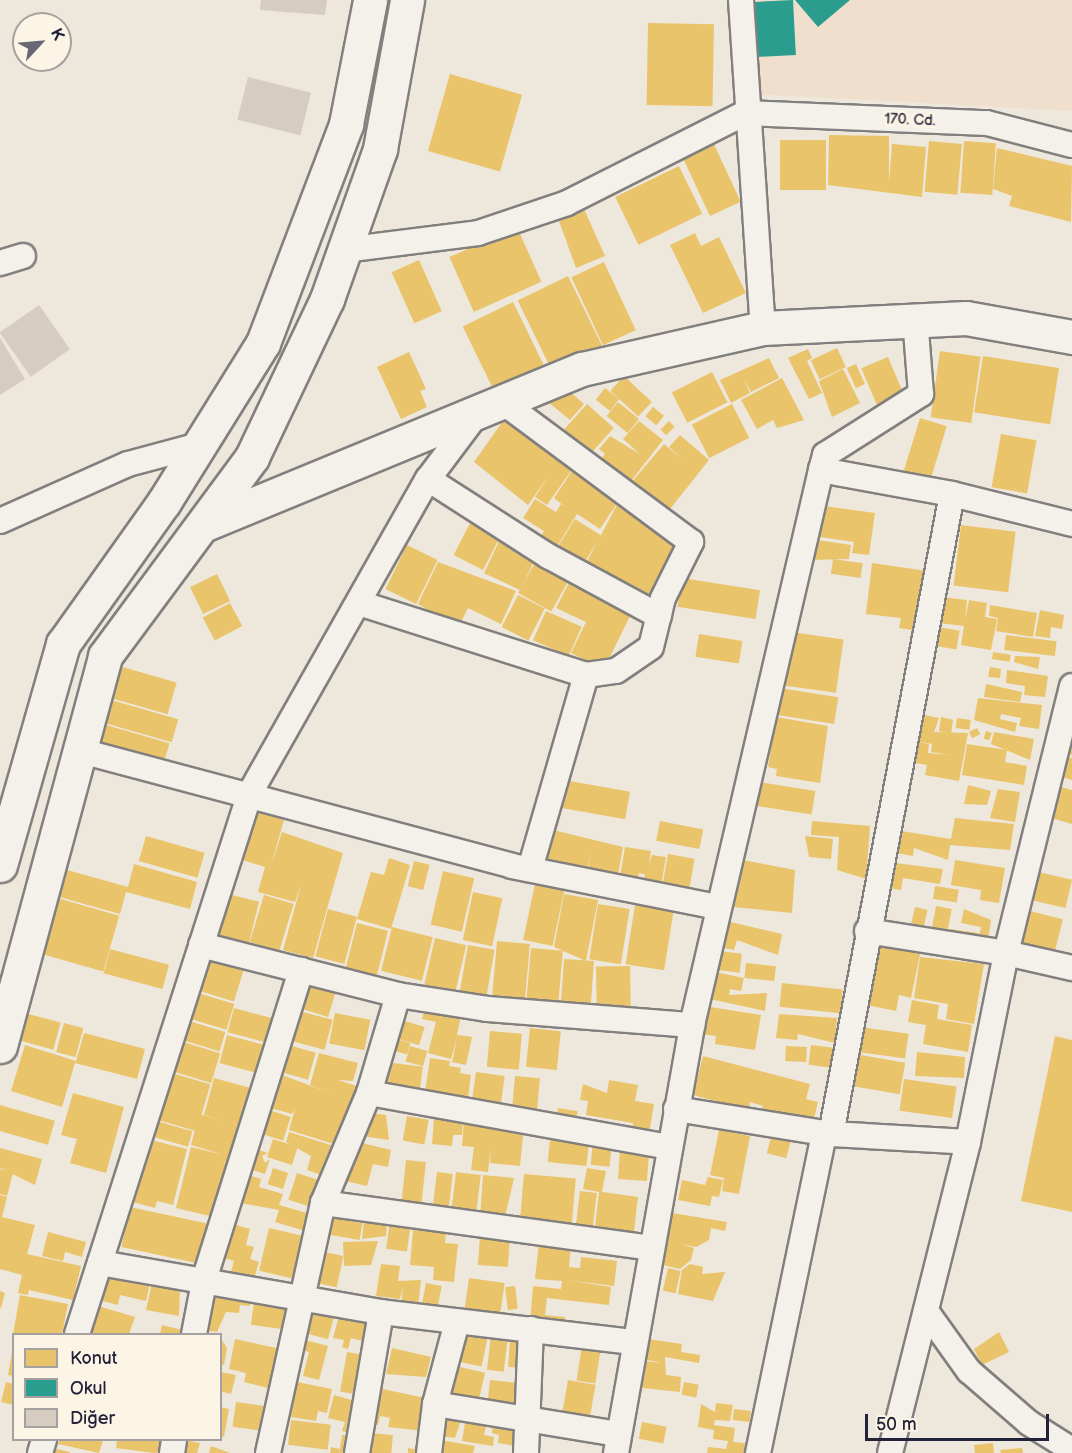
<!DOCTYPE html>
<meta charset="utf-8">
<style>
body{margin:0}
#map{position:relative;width:1072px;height:1453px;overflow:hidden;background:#eee7dc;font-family:"Balsamiq Sans",sans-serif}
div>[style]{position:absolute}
.built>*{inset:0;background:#efdfcc}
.homes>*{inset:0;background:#e9c46a;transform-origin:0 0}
.schools>*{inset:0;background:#2a9d8f;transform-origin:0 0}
.building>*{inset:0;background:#d7ccc0;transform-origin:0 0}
.roads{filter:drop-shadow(2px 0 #827f7f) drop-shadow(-2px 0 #827f7f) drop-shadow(0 2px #827f7f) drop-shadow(0 -2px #827f7f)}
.street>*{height:24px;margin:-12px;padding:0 12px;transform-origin:12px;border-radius:12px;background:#f4f0ea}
.secondary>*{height:33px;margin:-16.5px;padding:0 16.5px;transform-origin:16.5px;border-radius:16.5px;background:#f4f0ea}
span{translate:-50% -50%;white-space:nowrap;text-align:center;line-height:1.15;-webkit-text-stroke:6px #fcf5e5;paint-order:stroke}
.street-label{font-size:15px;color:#22223b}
.legend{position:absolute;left:12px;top:1333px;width:210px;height:108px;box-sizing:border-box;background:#fcf5e5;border:2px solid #a5a1a1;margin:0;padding:8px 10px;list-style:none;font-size:18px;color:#22223b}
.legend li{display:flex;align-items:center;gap:12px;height:30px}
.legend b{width:30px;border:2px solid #a5a1a1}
.north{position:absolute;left:12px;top:12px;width:60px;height:60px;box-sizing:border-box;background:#fcf5e5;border:2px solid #a5a1a1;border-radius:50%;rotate:64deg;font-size:16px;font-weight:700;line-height:24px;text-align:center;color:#22223b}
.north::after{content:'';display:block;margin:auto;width:21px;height:27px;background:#696773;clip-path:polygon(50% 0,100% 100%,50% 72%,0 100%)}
.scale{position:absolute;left:865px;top:1414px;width:184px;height:27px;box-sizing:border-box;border:3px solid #22223b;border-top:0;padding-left:8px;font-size:18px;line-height:21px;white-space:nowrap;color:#22223b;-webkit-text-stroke:4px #fcf5e5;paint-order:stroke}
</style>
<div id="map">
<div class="built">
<i style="clip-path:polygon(754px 0,1072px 0,1072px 111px,755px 94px)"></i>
</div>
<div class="homes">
<i style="left:648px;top:23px;width:66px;height:82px;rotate:1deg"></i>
<i style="left:450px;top:74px;width:75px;height:80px;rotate:16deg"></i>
<i style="clip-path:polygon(829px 135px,889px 136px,889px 184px,892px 144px,926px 147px,922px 197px,828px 185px)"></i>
<i style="left:712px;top:140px;width:68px;height:34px;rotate:65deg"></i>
<i style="left:780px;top:140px;width:46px;height:50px"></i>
<i style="left:929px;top:141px;width:33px;height:51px;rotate:5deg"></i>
<i style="left:964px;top:141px;width:32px;height:52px;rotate:4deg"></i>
<i style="clip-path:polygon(997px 148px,1072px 166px,1071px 222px,1009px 206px,1012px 196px,993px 189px)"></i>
<i style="left:679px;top:166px;width:53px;height:71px;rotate:64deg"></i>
<i style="clip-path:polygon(584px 209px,605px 256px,576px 268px,559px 221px)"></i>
<i style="left:517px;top:227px;width:60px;height:74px;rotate:66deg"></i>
<i style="clip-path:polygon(695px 233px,701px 246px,719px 237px,746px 293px,703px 313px,670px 245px)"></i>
<i style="left:419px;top:260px;width:56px;height:30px;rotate:66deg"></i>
<i style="left:604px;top:262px;width:75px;height:36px;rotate:65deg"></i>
<i style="left:568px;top:276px;width:79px;height:56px;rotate:64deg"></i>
<i style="left:513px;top:302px;width:74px;height:56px;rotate:64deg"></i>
<i style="left:837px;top:348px;width:21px;height:29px;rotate:65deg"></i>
<i style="clip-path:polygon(808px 349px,812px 358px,807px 361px,822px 393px,809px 399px,788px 358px)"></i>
<i style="left:940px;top:351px;width:41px;height:67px;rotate:8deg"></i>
<i style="clip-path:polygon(409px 352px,426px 389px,420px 391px,427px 407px,401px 419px,377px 367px)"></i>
<i style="left:983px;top:356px;width:77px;height:57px;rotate:9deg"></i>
<i style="left:888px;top:357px;width:41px;height:29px;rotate:67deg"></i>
<i style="clip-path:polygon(769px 358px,779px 378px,751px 392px,744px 379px,750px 393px,731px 403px,720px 380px)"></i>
<i style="left:856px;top:364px;width:22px;height:10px;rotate:66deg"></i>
<i style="clip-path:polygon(843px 369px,860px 403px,832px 417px,819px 381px)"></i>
<i style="left:712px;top:372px;width:34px;height:45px;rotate:63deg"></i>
<i style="left:624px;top:376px;width:38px;height:20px;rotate:43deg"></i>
<i style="clip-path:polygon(782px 378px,804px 420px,777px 428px,773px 420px,757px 429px,741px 400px)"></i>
<i style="left:605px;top:388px;width:18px;height:15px;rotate:38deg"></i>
<i style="clip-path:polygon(568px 390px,584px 404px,570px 420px,548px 402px)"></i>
<i style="left:618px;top:402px;width:27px;height:18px;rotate:39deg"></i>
<i style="left:587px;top:404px;width:36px;height:40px;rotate:42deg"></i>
<i style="left:732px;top:404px;width:38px;height:45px;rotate:63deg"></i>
<i style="left:653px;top:407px;width:14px;height:12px;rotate:39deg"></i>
<i style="clip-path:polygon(505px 418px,573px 468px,547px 505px,535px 497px,550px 474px,528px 505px,474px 462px)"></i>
<i style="left:920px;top:418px;width:28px;height:55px;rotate:17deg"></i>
<i style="clip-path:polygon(639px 421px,663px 440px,628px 485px,599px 461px,605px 454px,599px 449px,610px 436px,640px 454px,623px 439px)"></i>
<i style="left:669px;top:421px;width:8px;height:12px;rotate:45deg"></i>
<i style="left:1001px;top:434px;width:36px;height:54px;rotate:10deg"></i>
<i style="clip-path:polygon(680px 435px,709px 460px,666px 514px,630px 484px,664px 444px,683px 460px,669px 447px)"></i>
<i style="clip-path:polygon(574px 468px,620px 499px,600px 529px,577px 514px,554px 551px,538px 541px,544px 531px,523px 518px,535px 499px,556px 512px,561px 504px,568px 509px,554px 498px)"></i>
<i style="left:618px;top:503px;width:70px;height:71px;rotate:28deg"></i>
<i style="clip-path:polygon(817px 505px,875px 513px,869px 555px,852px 553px,854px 542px,813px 536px)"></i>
<i style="left:575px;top:519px;width:31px;height:40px;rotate:32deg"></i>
<i style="left:470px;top:523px;width:33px;height:36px;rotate:27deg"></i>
<i style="left:961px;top:525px;width:55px;height:61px;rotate:7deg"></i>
<i style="left:501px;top:537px;width:40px;height:40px;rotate:25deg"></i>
<i style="clip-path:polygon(811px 539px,851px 545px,849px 559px,808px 560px)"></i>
<i style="left:407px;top:545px;width:34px;height:49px;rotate:26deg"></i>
<i style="left:537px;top:559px;width:38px;height:39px;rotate:29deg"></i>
<i style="left:833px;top:559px;width:30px;height:15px;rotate:8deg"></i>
<i style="clip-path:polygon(438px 562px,516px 591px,501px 624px,468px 608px,458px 628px,418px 604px)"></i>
<i style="clip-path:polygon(872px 563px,927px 571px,919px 631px,899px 628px,901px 618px,866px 614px)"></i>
<i style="left:217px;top:574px;width:30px;height:30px;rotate:64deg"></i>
<i style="clip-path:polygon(573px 575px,633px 610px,604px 669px,571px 653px,586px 622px,556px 608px)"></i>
<i style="left:682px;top:578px;width:79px;height:29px;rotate:9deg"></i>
<i style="left:518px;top:595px;width:30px;height:36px;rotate:27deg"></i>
<i style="clip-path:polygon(942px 597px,967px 600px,965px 620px,969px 600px,987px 603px,985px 617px,997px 619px,991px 650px,961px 645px,964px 626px,939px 623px)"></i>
<i style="left:230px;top:603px;width:26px;height:31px;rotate:62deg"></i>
<i style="clip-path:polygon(990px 605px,1037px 613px,1033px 637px,996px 631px,998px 618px,989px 616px)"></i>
<i style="clip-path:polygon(1040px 610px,1064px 615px,1062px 629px,1051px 627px,1050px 638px,1035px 636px)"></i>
<i style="left:546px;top:611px;width:39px;height:32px;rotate:24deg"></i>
<i style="left:938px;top:627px;width:22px;height:19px;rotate:10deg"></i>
<i style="left:791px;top:632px;width:53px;height:54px;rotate:8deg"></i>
<i style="left:699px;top:634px;width:44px;height:23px;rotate:9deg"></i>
<i style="left:1006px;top:635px;width:51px;height:15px;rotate:7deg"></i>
<i style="left:993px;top:652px;width:18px;height:7px;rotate:9deg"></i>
<i style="clip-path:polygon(1015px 656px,1040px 657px,1038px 669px,1014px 662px)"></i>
<i style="left:119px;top:666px;width:60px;height:33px;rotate:16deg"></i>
<i style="clip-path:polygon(990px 667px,1001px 669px,1000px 678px,988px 677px)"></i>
<i style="clip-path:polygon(1007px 670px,1048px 676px,1045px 697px,1024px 695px,1025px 686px,1006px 683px)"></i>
<i style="clip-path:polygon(986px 684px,1022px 692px,1020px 702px,984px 697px)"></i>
<i style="left:780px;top:688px;width:59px;height:27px;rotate:9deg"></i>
<i style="clip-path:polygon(978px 698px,1042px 705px,1039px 729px,1019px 726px,1021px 718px,1001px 714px,1000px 719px,1017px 723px,1015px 732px,974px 720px)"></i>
<i style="left:111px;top:700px;width:70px;height:24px;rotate:16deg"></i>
<i style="clip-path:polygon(915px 713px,939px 718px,934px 732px,968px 733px,959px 781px,925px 775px,927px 765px,910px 762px,914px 741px,929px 744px,928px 753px,950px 755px,931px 752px,932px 744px,910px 740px)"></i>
<i style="clip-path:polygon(776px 717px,828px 726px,820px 783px,776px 776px,777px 769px,768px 767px)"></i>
<i style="clip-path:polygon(941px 717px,953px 720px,951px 734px,939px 731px)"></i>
<i style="left:957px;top:718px;width:14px;height:10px;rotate:8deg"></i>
<i style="left:106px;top:725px;width:66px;height:27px;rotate:16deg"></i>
<i style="clip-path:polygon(1072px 725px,1072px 755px,1064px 753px)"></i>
<i style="left:977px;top:728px;width:7px;height:9px;rotate:63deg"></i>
<i style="left:986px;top:731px;width:6px;height:8px;rotate:18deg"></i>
<i style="clip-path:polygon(994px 732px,1034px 739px,1030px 760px,991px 744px)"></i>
<i style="clip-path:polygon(967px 744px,1007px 750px,1005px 762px,1027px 766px,1024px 785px,962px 775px)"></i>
<i style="clip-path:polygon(1066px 757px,1072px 758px,1072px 780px,1062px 777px)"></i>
<i style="left:564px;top:780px;width:67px;height:28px;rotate:10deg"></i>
<i style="left:759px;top:782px;width:57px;height:24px;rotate:9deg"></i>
<i style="clip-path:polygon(968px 785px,991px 791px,987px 805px,964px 804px)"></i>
<i style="clip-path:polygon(1054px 785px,1072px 790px,1072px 824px,1045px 816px)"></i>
<i style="clip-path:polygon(998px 789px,1020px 792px,1015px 822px,990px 818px)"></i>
<i style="clip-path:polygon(253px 811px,284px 820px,270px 869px,282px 832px,343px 853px,313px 958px,283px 950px,301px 885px,295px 902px,258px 892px,265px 867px,239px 859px)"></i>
<i style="clip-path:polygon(955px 818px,1014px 824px,1010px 850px,950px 845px,948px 860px,914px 848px,913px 856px,892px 852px,895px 830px,951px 839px)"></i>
<i style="left:660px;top:821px;width:44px;height:20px;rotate:11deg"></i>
<i style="clip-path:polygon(812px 821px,870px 826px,866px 879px,837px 870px,839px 837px,811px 835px)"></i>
<i style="clip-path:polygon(549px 829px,623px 847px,617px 880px,587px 875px,591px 851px,586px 875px,542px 867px)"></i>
<i style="left:146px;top:836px;width:61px;height:26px;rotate:16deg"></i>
<i style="clip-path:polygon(805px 836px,833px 839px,831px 859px,809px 857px)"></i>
<i style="clip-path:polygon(625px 847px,651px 851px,647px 875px,639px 873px,637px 885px,619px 882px)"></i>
<i style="left:668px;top:854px;width:27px;height:36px;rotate:10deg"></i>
<i style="clip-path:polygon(652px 855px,666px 857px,660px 892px,640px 889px)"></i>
<i style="clip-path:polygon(389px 858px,410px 865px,391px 929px,357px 919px,371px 872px,384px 875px)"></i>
<i style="clip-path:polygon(743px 860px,795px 870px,792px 913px,734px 907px)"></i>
<i style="clip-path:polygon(955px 860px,1005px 868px,999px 903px,980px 900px,981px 890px,951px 885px)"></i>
<i style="left:414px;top:861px;width:16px;height:26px;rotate:14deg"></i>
<i style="clip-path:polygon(887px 862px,943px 869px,940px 884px,903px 878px,901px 890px,883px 887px)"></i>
<i style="clip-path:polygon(134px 864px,197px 882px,190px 909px,126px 892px,120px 914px,52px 895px,60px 868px,128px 887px)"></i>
<i style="left:443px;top:871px;width:32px;height:55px;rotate:13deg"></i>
<i style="left:1034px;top:871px;width:39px;height:29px;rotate:13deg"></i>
<i style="left:535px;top:884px;width:30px;height:57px;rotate:12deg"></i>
<i style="left:935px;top:886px;width:24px;height:13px;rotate:9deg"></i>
<i style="left:473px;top:892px;width:30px;height:49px;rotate:12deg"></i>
<i style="left:228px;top:894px;width:32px;height:50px;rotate:14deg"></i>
<i style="clip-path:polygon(564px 894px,598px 900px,586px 961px,554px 947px)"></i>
<i style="left:264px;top:895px;width:31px;height:49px;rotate:17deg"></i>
<i style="left:50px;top:896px;width:72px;height:58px;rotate:16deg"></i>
<i style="left:598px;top:904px;width:32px;height:56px;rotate:9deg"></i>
<i style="left:635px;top:905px;width:39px;height:60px;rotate:9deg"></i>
<i style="left:936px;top:906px;width:16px;height:27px;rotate:11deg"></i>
<i style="left:915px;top:907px;width:13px;height:17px;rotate:13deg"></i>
<i style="left:328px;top:909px;width:30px;height:49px;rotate:15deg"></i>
<i style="clip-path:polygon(964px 909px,991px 920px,988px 940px,979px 938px,981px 927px,961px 923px)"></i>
<i style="left:1026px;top:910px;width:38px;height:36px;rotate:14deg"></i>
<i style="clip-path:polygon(726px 921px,782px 934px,778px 955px,737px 940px,734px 950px,720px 947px)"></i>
<i style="left:357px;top:923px;width:32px;height:55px;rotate:14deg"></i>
<i style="left:392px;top:927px;width:42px;height:45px;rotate:14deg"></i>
<i style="clip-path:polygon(950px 929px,979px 933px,976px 946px,948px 939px)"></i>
<i style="left:435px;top:938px;width:32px;height:52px;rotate:13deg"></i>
<i style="left:497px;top:941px;width:33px;height:62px;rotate:5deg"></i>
<i style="left:468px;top:945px;width:27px;height:50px;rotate:10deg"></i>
<i style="clip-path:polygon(879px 946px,920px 954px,911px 998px,899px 995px,896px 1011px,867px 1005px)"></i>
<i style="left:531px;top:948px;width:32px;height:55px;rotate:5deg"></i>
<i style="left:110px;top:949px;width:61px;height:25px;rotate:15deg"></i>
<i style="left:719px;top:951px;width:23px;height:19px;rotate:7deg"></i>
<i style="left:205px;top:956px;width:41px;height:35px;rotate:17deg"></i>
<i style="clip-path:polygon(920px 957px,984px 964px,974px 1024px,946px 1019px,948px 1004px,914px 998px)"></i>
<i style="left:564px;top:959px;width:30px;height:49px;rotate:4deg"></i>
<i style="left:746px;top:963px;width:30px;height:15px;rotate:6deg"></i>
<i style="left:630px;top:966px;width:44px;height:34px;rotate:89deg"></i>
<i style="clip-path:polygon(715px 972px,744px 978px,741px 991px,730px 989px,729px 995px,767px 993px,765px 1011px,710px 999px)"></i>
<i style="left:306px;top:983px;width:31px;height:26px;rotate:17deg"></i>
<i style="left:782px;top:983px;width:61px;height:24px;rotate:6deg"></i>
<i style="left:195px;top:992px;width:41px;height:27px;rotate:17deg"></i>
<i style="clip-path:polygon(912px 1000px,939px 1005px,937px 1019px,972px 1025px,968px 1052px,923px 1044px,926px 1025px,908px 1022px)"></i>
<i style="clip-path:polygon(427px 1001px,461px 1016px,457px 1035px,472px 1037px,466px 1065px,452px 1062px,457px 1037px,451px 1059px,428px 1053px,436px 1022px,422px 1019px)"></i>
<i style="clip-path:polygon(704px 1006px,761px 1015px,755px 1050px,715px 1044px,716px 1036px,700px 1034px)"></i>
<i style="left:234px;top:1008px;width:41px;height:25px;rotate:15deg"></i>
<i style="left:292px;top:1009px;width:42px;height:31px;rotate:15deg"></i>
<i style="left:21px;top:1012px;width:41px;height:28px;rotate:15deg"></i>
<i style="left:335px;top:1013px;width:36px;height:31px;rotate:11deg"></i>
<i style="clip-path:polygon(779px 1014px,837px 1018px,835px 1043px,798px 1034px,797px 1040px,776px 1038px)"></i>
<i style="left:395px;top:1018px;width:31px;height:19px;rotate:17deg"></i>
<i style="left:189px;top:1021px;width:38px;height:20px;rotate:17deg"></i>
<i style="left:64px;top:1023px;width:20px;height:30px;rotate:15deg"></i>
<i style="left:860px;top:1027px;width:49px;height:25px;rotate:8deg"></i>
<i style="left:530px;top:1028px;width:31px;height:39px;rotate:6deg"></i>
<i style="left:490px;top:1031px;width:32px;height:36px;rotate:5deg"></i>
<i style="clip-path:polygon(84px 1033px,145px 1049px,137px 1079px,75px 1063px,62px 1107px,11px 1091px,25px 1045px,76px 1061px)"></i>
<i style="left:227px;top:1035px;width:41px;height:29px;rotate:15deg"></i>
<i style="clip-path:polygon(1055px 1036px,1072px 1040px,1072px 1212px,1021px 1201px)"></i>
<i style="left:393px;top:1038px;width:18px;height:12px;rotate:16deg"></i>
<i style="left:180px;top:1041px;width:42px;height:31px;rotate:17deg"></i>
<i style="left:285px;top:1044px;width:32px;height:28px;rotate:16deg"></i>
<i style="left:811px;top:1045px;width:23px;height:20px;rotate:7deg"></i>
<i style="left:410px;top:1046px;width:18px;height:16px;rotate:16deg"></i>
<i style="left:786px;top:1046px;width:21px;height:15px;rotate:3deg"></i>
<i style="clip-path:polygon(917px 1052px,965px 1057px,964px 1078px,915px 1076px)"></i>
<i style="clip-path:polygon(319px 1053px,358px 1063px,353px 1081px,338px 1080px,357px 1086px,337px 1145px,289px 1130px,295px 1109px,292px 1114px,267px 1107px,277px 1073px,335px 1095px,310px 1085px)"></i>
<i style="left:855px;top:1054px;width:51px;height:32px;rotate:10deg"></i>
<i style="clip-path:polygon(703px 1056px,810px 1084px,806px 1099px,818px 1102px,811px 1130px,760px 1117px,763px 1106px,750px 1102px,749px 1110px,693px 1095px)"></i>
<i style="clip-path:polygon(430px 1058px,450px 1061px,449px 1066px,461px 1068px,460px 1073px,471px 1075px,467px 1105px,424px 1099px)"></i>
<i style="left:385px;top:1062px;width:38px;height:24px;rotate:7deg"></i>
<i style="left:168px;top:1072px;width:44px;height:49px;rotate:16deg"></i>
<i style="left:476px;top:1072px;width:29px;height:35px;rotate:8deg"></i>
<i style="left:515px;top:1076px;width:25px;height:38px;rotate:5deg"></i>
<i style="clip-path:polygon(214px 1078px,254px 1089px,234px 1164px,222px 1161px,231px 1165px,218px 1218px,176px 1208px,191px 1147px,224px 1155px,191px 1145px,199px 1114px,228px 1122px,204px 1115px)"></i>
<i style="left:904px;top:1079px;width:53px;height:32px;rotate:8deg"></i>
<i style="clip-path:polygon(609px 1080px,638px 1085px,635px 1101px,654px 1104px,649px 1134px,632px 1131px,633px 1123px,586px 1115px,588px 1101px,580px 1100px,583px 1084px,607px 1093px)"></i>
<i style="clip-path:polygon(73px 1093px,124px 1107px,106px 1173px,70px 1163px,77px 1139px,61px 1135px)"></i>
<i style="left:0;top:1105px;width:57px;height:25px;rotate:16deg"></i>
<i style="left:558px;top:1108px;width:20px;height:15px;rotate:9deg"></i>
<i style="left:266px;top:1109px;width:26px;height:25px;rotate:18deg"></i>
<i style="clip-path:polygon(366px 1112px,386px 1115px,389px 1140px,362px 1136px)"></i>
<i style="left:407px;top:1116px;width:22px;height:25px;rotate:10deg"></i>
<i style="clip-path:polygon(434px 1118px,463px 1120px,462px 1135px,453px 1135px,452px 1146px,432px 1144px)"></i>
<i style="left:153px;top:1120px;width:41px;height:16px;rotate:16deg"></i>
<i style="clip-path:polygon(464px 1120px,524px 1126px,520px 1166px,490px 1163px,491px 1146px,488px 1172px,471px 1170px,474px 1147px,462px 1146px)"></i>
<i style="clip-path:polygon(719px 1130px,750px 1136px,739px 1194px,722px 1191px,724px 1178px,710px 1175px)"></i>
<i style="left:773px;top:1130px;width:20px;height:24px;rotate:15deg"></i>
<i style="clip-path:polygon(289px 1132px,337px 1147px,327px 1177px,307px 1170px,311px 1156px,286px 1142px)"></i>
<i style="clip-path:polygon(143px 1138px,187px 1149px,173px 1205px,157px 1201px,155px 1208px,129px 1201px,135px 1177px,143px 1178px,133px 1175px)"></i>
<i style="left:273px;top:1139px;width:26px;height:19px;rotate:18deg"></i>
<i style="left:550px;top:1140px;width:39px;height:22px;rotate:6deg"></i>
<i style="clip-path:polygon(354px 1141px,391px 1150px,388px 1167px,373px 1164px,367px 1186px,345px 1181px)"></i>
<i style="left:593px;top:1142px;width:19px;height:23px;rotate:6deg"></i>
<i style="clip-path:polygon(0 1148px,42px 1159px,35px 1185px,0 1168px)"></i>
<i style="clip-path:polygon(256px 1149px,268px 1153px,262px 1156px,265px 1163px,270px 1159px,265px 1174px,249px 1169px)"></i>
<i style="left:620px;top:1151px;width:29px;height:28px;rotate:4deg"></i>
<i style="left:406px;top:1160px;width:20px;height:44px;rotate:6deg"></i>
<i style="left:273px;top:1168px;width:16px;height:17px;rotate:18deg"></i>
<i style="clip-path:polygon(587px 1168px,606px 1171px,602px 1192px,638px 1197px,633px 1240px,594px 1235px,599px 1192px,583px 1189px)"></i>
<i style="clip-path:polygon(0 1169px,13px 1173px,7px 1196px,0 1194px)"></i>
<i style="left:437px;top:1172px;width:16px;height:42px;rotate:7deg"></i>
<i style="left:456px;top:1172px;width:25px;height:44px;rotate:7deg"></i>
<i style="left:297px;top:1173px;width:22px;height:28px;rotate:18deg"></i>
<i style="left:524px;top:1174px;width:52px;height:51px;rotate:5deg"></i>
<i style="clip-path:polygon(248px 1175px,261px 1179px,259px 1187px,283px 1194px,279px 1205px,317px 1216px,312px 1233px,275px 1222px,279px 1210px,240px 1203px)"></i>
<i style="clip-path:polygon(483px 1175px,514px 1178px,504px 1221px,480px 1219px)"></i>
<i style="clip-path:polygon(708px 1177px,723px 1180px,719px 1197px,712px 1196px,710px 1206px,678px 1200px,682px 1180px,705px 1185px)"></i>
<i style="left:580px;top:1191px;width:17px;height:37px;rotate:7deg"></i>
<i style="clip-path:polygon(0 1195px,7px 1197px,2px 1217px,35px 1225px,27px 1254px,81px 1266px,73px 1300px,29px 1290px,28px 1295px,18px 1293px,22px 1275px,0 1269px)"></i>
<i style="left:130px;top:1207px;width:86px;height:41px;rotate:12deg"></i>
<i style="clip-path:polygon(672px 1213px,727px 1222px,725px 1231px,711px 1228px,709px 1240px,696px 1247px,681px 1244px,694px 1248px,691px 1260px,680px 1269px,663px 1265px)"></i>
<i style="left:391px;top:1214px;width:21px;height:35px;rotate:8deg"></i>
<i style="left:327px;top:1217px;width:36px;height:17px;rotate:10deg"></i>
<i style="clip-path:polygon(364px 1221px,387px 1223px,386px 1236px,362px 1239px)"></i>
<i style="clip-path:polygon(226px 1222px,250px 1229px,246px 1245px,254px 1247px,250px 1259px,259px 1262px,254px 1279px,231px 1272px,234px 1261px,217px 1256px)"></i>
<i style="left:269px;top:1228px;width:40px;height:44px;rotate:13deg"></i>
<i style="clip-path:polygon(413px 1230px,446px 1233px,445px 1243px,458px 1244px,454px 1282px,433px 1280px,434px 1267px,410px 1265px)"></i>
<i style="clip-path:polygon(48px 1232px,86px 1242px,82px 1257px,65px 1252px,63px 1261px,42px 1256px)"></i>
<i style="left:480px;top:1235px;width:30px;height:30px;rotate:4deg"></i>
<i style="clip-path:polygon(378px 1241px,371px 1265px,344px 1266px,343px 1242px)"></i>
<i style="clip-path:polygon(539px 1243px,571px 1246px,569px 1267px,580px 1268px,581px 1257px,617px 1261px,614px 1286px,567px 1280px,611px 1287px,609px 1305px,547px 1298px,545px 1315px,565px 1317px,564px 1327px,530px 1323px,533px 1286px,561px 1289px,562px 1281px,535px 1279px)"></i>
<i style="left:315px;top:1250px;width:29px;height:32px;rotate:12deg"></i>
<i style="clip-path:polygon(381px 1264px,400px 1266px,398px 1281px,421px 1280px,418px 1307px,401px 1305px,403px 1287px,400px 1299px,376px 1296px)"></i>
<i style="clip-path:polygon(690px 1264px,703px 1267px,702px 1274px,725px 1272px,713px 1301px,678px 1294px,682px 1270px)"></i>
<i style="clip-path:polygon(100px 1268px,151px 1279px,146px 1301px,120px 1295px,118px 1305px,99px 1300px)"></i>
<i style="left:668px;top:1268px;width:13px;height:23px;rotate:13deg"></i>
<i style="clip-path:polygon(153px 1278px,180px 1284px,179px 1316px,146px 1310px)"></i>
<i style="left:469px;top:1278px;width:36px;height:40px;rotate:8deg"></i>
<i style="left:426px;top:1283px;width:16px;height:25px;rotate:11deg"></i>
<i style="left:515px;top:1286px;width:23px;height:10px;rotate:83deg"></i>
<i style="clip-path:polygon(207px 1288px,252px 1294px,250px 1306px,240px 1305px,239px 1313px,226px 1312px,217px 1332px,201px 1330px)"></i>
<i style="clip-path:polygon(0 1291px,5px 1293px,1px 1308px,0 1308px)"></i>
<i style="clip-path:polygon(20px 1295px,68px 1304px,62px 1334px,13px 1334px)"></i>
<i style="left:255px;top:1295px;width:35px;height:30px;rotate:8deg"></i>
<i style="left:309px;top:1302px;width:28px;height:31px;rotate:15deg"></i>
<i style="clip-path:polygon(95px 1305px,135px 1317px,129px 1334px,86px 1334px)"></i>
<i style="clip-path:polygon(340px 1312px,378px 1322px,373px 1344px,351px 1338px,348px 1349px,342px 1347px,344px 1340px,333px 1338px)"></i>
<i style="clip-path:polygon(162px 1325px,186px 1331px,185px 1334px,160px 1334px)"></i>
<i style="clip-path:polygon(999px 1332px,1009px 1352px,982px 1365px,974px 1349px)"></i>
<i style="left:459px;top:1333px;width:29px;height:28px;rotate:12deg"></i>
<i style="left:491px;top:1336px;width:17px;height:34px;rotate:7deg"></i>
<i style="clip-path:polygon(220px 1337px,227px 1348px,224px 1365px,220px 1364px)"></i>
<i style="clip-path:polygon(641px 1338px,682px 1344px,681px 1352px,700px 1355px,699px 1363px,665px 1357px,666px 1375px,681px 1377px,680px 1392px,634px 1387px,636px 1360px,662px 1363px,638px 1358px)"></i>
<i style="clip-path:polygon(235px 1339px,281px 1349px,272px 1389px,244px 1382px,246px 1373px,229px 1369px)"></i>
<i style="clip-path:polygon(301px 1339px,328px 1346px,319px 1380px,303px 1376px,309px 1352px,298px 1349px)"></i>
<i style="left:510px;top:1340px;width:15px;height:27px;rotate:4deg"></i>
<i style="left:582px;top:1346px;width:19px;height:35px;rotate:9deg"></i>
<i style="clip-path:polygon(392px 1348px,431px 1357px,426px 1377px,386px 1374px)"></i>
<i style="clip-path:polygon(12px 1352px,14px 1353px,14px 1376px,8px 1375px)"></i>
<i style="left:347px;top:1352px;width:27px;height:40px;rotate:10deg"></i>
<i style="left:451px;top:1365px;width:35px;height:33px;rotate:13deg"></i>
<i style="clip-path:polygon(220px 1372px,236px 1375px,231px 1394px,220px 1391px)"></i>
<i style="left:490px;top:1380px;width:31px;height:22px;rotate:6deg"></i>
<i style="left:568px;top:1380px;width:28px;height:36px;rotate:10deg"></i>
<i style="clip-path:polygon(6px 1382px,14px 1384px,14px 1405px,1px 1402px)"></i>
<i style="clip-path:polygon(297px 1382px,332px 1389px,327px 1413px,318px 1411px,316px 1421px,291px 1417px)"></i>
<i style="left:684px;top:1382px;width:15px;height:13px;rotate:11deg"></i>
<i style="clip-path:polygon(373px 1387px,430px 1399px,424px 1431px,388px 1427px,390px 1418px,380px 1416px,378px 1425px,365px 1423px)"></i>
<i style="clip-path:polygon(334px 1395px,365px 1404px,356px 1435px,342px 1431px,345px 1422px,328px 1418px)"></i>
<i style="left:236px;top:1402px;width:37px;height:25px;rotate:8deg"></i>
<i style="clip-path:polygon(716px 1403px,733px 1405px,730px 1421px,715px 1420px,714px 1425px,735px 1428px,733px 1442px,745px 1443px,744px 1453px,707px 1453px,708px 1447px,726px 1449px,728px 1441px,713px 1439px,714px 1430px,698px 1427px,701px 1404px,715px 1412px)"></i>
<i style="clip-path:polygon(220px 1407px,229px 1409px,224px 1437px,220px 1436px)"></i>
<i style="clip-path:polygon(437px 1407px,464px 1411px,455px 1438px,433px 1435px)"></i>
<i style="left:734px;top:1409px;width:17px;height:11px;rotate:7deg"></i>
<i style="clip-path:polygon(467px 1411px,487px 1421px,484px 1435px,494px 1437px,493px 1446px,462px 1441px)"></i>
<i style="left:291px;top:1420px;width:40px;height:25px;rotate:7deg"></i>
<i style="clip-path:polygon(494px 1420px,519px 1424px,516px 1446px,498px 1443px,499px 1435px,492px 1433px)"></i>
<i style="left:642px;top:1422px;width:25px;height:17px;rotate:11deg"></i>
<i style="left:370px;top:1433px;width:23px;height:20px;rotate:5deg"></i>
<i style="clip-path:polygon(342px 1435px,354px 1437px,351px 1453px,330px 1453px,331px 1447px,340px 1449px)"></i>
<i style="clip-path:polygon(435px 1439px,475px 1446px,473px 1453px,432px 1453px)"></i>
<i style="clip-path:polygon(60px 1440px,103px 1440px,99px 1453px,58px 1444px)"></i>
<i style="clip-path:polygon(117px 1440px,165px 1440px,162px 1452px,154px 1453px,116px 1448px)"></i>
<i style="clip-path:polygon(184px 1440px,200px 1443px,197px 1453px,180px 1453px)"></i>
<i style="clip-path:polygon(993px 1443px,994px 1453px,975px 1453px,974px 1445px)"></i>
<i style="clip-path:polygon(211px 1446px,230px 1453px,209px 1453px)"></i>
<i style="clip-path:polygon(52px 1448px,70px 1452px,70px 1453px,50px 1453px)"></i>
<i style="clip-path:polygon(408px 1448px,430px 1452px,430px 1453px,408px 1453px)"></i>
<i style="clip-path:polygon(1022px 1448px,1023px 1453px,1001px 1453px,1000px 1450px)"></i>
</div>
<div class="schools">
<i style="left:793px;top:0;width:55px;height:38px;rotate:87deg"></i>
<i style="clip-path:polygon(795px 0,850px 0,818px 27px)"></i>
</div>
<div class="building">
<i style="clip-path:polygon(261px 0,327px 0,325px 15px,260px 10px)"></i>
<i style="left:248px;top:77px;width:65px;height:44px;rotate:14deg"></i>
<i style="left:39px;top:305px;width:54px;height:48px;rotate:55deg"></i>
<i style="clip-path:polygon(0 338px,25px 379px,0 395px)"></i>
</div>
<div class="roads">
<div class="street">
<i style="left:741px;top:0;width:329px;rotate:86.2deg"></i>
<i style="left:344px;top:250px;width:135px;rotate:-7.2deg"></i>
<i style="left:478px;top:233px;width:94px;rotate:-18.6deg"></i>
<i style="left:567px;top:203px;width:199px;rotate:-26.8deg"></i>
<i style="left:745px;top:113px;width:242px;rotate:2.4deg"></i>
<i style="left:987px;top:123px;width:88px;rotate:14.5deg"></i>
<i style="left:0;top:263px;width:24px;rotate:-17deg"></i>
<i style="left:821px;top:470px;width:133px;rotate:10.4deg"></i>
<i style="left:428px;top:479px;width:143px;rotate:32.7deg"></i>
<i style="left:548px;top:556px;width:126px;rotate:28.4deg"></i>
<i style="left:0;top:521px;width:140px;rotate:-24deg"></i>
<i style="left:128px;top:464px;width:73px;rotate:-15deg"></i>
<i style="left:362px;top:604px;width:235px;rotate:17.6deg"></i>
<i style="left:586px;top:675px;width:30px;rotate:-8deg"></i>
<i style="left:616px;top:671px;width:42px;rotate:-34.4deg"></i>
<i style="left:651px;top:647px;width:50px;rotate:-76.2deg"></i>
<i style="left:663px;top:598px;width:63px;rotate:-63.4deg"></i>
<i style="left:691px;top:542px;width:232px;rotate:-143.4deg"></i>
<i style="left:81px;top:751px;width:446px;rotate:14.9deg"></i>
<i style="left:512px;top:866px;width:209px;rotate:11.3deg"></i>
<i style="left:530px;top:869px;width:202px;rotate:-73.9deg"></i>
<i style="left:867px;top:931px;width:141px;rotate:9deg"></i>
<i style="left:1006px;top:953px;width:275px;rotate:-76.1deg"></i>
<i style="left:201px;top:945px;width:203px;rotate:14.2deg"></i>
<i style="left:398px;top:995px;width:90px;rotate:8.9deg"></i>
<i style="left:487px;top:1009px;width:206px;rotate:4.5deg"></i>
<i style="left:369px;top:1093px;width:305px;rotate:10.2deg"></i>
<i style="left:676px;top:1109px;width:157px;rotate:9.2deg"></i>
<i style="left:831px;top:1134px;width:137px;rotate:3.3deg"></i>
<i style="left:968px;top:1142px;width:193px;rotate:-78.6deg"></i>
<i style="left:1006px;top:953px;width:68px;rotate:12.8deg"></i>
<i style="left:831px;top:1134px;width:651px;rotate:-79.29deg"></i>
<i style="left:952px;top:494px;width:124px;rotate:14deg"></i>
<i style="left:323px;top:1203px;width:332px;rotate:7.8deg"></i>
<i style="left:100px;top:1263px;width:285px;rotate:9.9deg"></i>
<i style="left:381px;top:1312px;width:254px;rotate:6.8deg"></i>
<i style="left:926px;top:1311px;width:74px;rotate:54.4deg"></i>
<i style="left:969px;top:1371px;width:79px;rotate:40.9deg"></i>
<i style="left:1029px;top:1423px;width:51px;rotate:32.1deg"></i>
<i style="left:77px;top:1334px;width:568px;rotate:-72.27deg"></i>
<i style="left:250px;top:793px;width:361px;rotate:-60.5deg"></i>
<i style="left:428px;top:479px;width:85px;rotate:-53.1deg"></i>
<i style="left:194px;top:1334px;width:58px;rotate:-79.1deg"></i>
<i style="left:205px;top:1277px;width:322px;rotate:-72.6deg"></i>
<i style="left:435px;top:1404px;width:186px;rotate:9.3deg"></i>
<i style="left:40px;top:1453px;width:14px;rotate:-73deg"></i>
<i style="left:172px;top:1453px;width:13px;rotate:-81deg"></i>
<i style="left:268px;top:1453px;width:256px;rotate:-77.6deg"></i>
<i style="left:323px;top:1203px;width:119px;rotate:-67.3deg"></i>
<i style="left:369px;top:1093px;width:102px;rotate:-73.5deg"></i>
<i style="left:357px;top:1453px;width:143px;rotate:-80.3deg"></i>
<i style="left:429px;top:1453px;width:49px;rotate:-83deg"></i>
<i style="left:435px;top:1404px;width:85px;rotate:-75deg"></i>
<i style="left:526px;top:1453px;width:124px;rotate:-87.7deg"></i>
<i style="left:616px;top:1453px;width:435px;rotate:-79.9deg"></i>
<i style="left:692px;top:1025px;width:570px;rotate:-76.91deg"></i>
<i style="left:821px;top:470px;width:16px;rotate:-75deg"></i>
<i style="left:825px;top:455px;width:114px;rotate:-32.4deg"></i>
<i style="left:921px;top:394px;width:76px;rotate:-94.5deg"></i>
<i style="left:758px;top:1453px;width:327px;rotate:-78.3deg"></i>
<i style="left:890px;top:1453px;width:321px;rotate:-75.9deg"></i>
</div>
<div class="secondary">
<i style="left:203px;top:525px;width:410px;rotate:-22.4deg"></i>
<i style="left:582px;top:369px;width:186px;rotate:-12.8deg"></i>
<i style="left:763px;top:328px;width:203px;rotate:-2.8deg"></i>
<i style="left:966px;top:318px;width:108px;rotate:10.2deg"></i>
<i style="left:0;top:865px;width:230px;rotate:-74.1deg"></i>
<i style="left:63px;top:644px;width:174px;rotate:-54.6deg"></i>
<i style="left:164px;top:502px;width:187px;rotate:-58.1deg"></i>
<i style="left:263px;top:343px;width:234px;rotate:-69.2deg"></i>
<i style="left:346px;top:124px;width:126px;rotate:-79deg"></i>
<i style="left:0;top:1046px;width:404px;rotate:-74.9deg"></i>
<i style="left:105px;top:656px;width:247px;rotate:-53.5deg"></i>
<i style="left:252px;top:457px;width:175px;rotate:-64.6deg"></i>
<i style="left:327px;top:299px;width:159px;rotate:-70.5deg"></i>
<i style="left:380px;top:149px;width:151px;rotate:-79.7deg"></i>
</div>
</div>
<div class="street-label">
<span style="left:910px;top:120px;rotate:2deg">170. Cd.</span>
</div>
<ul class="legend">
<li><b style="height:16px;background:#e9c46a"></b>Konut</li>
<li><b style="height:16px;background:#2a9d8f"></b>Okul</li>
<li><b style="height:16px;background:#d7ccc0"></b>Diğer</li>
</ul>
<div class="north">K</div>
<div class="scale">50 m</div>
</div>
